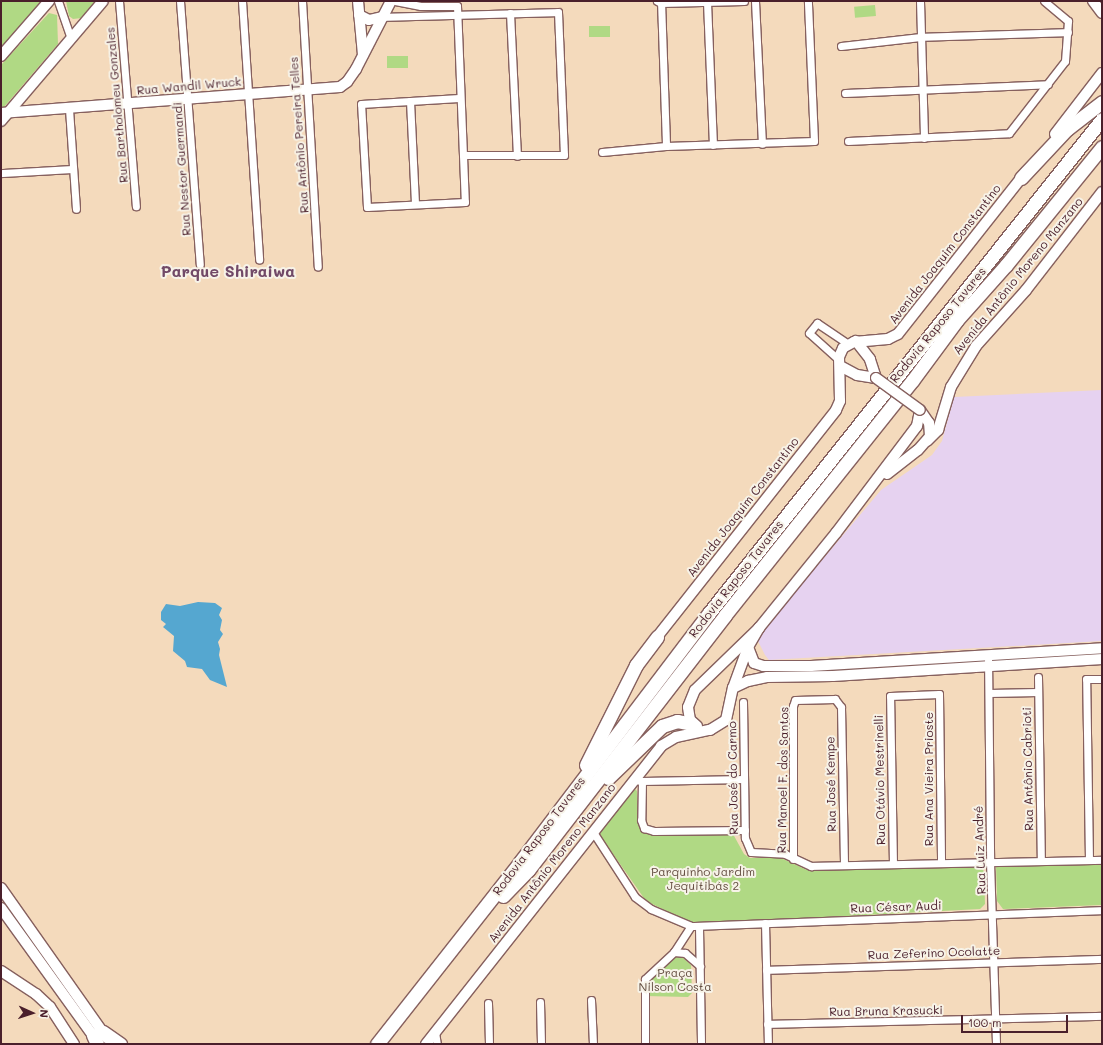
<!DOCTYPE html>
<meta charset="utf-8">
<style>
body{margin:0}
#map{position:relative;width:1103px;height:1045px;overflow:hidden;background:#f4dabc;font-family:Mali,sans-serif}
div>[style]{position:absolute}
.built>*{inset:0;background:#e6d2f0}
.green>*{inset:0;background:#b0d984;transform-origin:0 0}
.water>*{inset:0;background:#55a7d0}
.roads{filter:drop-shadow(1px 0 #86605e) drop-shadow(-1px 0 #86605e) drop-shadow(0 1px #86605e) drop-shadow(0 -1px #86605e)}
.street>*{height:7px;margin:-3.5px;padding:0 3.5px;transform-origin:3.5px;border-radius:3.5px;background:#fff}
.secondary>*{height:10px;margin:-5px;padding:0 5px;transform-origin:5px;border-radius:5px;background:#fff}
.highway>*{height:13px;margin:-6.5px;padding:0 6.5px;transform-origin:6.5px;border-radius:6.5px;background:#fff}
.bridges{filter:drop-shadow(1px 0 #86605e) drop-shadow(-1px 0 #86605e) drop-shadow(0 1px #86605e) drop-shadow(0 -1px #86605e)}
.secondary-bridge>*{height:10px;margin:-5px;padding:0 5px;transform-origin:5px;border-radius:5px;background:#fff}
span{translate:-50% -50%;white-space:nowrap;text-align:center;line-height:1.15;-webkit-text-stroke:4px #f7f3e8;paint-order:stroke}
.street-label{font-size:12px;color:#4a1f2b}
.park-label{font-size:12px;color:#644e41}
.district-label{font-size:16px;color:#714967;font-weight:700}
.frame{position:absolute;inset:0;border:2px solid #4a1f2b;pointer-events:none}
.north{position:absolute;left:12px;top:993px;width:40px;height:40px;-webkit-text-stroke:3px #f7f3e8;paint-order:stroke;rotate:93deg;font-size:11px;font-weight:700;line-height:16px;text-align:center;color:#4a1f2b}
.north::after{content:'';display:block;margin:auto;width:14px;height:18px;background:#4a1f2b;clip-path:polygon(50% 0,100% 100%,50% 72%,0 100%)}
.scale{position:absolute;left:961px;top:1015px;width:107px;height:18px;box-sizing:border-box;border:2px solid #4a1f2b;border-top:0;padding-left:5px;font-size:12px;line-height:14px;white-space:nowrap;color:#4a1f2b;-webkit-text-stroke:3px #f7f3e8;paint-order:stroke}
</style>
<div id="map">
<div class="built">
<i style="clip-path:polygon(1102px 390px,1102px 641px,769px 660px,765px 655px,757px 639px,763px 630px,881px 490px,932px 455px,942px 441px,954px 397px)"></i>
</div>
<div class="green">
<i style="clip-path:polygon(1px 1px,40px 1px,39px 6px,1px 48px)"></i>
<i style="clip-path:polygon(66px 1px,98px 1px,82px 18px,73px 19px,69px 16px)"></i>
<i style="left:875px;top:5px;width:11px;height:21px;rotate:85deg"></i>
<i style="clip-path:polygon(49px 13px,57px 15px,58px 44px,4px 107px,1px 107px,1px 65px)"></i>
<i style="left:610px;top:26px;width:11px;height:21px;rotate:90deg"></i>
<i style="left:387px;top:56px;width:21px;height:12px"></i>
<i style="clip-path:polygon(635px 789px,637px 791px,638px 825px,650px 835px,733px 834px,744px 854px,750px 858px,781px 858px,807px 870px,979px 866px,984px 871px,985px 904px,980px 909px,693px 924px,646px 901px,599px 834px)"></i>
<i style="clip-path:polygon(1102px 863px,1102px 905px,1003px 909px,997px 901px,996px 865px)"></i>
<i style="clip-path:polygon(681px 956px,691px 965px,692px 993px,688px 997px,645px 996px,649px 982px,672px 958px)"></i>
</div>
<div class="water">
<i style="clip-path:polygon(198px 602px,215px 603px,222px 608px,219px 615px,222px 620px,220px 630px,223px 634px,218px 642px,220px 649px,219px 655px,227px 687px,210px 680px,202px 669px,187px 667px,185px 661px,173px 651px,174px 636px,163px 627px,166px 624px,161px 620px,161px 612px,166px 604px,180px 606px)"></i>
</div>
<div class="roads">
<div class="street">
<i style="left:58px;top:1px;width:39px;rotate:71deg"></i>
<i style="left:119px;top:1px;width:206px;rotate:85.3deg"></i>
<i style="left:180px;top:1px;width:264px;rotate:85.7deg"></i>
<i style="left:242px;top:1px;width:259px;rotate:86.2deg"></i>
<i style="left:302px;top:1px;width:266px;rotate:86.6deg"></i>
<i style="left:395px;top:1px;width:26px;rotate:11deg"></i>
<i style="left:421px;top:6px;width:36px"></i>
<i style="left:457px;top:6px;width:196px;rotate:87.7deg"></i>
<i style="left:465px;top:202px;width:98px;rotate:177.1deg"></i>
<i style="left:367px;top:207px;width:103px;rotate:-93.3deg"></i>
<i style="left:361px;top:104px;width:98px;rotate:-3.5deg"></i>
<i style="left:657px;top:1px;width:4px;rotate:27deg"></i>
<i style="left:661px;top:3px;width:83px;rotate:-1.4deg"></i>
<i style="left:661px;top:1px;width:145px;rotate:88deg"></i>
<i style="left:755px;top:1px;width:143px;rotate:87.2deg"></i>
<i style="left:920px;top:1px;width:137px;rotate:88.3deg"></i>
<i style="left:707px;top:2px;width:143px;rotate:87.6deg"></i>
<i style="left:510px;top:13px;width:143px;rotate:87.2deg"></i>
<i style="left:382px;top:17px;width:176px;rotate:-1.6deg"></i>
<i style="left:558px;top:12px;width:143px;rotate:87.6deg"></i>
<i style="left:564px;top:155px;width:101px;rotate:180deg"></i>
<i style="left:841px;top:46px;width:80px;rotate:-6.5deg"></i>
<i style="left:920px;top:37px;width:148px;rotate:-1.9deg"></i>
<i style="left:845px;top:93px;width:203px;rotate:-2.5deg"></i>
<i style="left:410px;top:101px;width:103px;rotate:87.2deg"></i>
<i style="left:69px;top:109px;width:100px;rotate:86deg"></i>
<i style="left:848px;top:141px;width:161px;rotate:-2.8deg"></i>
<i style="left:1009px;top:133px;width:91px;rotate:-52.1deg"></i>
<i style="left:1065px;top:61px;width:40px;rotate:-85.7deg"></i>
<i style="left:1068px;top:21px;width:31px;rotate:-140deg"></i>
<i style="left:602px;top:152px;width:64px;rotate:-5.4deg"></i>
<i style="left:666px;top:146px;width:148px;rotate:-1.9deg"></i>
<i style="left:814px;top:141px;width:140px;rotate:-92.5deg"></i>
<i style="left:1px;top:173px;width:72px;rotate:-3.2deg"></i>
<i style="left:839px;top:360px;width:40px;rotate:-138deg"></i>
<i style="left:809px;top:333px;width:13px;rotate:-51deg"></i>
<i style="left:817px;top:323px;width:37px;rotate:34deg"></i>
<i style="left:988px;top:655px;width:207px;rotate:89.4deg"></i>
<i style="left:990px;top:862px;width:182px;rotate:88.1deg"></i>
<i style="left:1038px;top:677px;width:184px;rotate:89.1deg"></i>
<i style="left:989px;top:693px;width:49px;rotate:-1.2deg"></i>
<i style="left:743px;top:702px;width:136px;rotate:89.2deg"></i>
<i style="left:745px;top:838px;width:15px;rotate:67deg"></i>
<i style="left:751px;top:852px;width:34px;rotate:3deg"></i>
<i style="left:785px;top:854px;width:29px;rotate:25deg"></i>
<i style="left:811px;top:866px;width:291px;rotate:-1.2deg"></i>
<i style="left:634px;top:780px;width:8px;rotate:7deg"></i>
<i style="left:642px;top:781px;width:39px;rotate:91deg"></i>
<i style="left:641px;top:820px;width:9px;rotate:69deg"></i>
<i style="left:644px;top:828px;width:10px;rotate:17deg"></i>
<i style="left:654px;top:831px;width:91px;rotate:-0.6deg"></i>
<i style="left:642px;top:781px;width:102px;rotate:-1.1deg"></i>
<i style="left:593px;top:832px;width:77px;rotate:57.1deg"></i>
<i style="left:635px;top:897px;width:20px;rotate:37deg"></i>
<i style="left:651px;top:909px;width:43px;rotate:23deg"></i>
<i style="left:691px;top:926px;width:411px;rotate:-2.2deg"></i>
<i style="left:793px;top:859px;width:153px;rotate:-90deg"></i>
<i style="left:793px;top:706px;width:6px;rotate:-72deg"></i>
<i style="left:795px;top:700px;width:40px;rotate:-1.4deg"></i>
<i style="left:835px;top:699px;width:10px;rotate:53deg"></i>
<i style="left:841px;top:707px;width:158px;rotate:88.9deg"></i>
<i style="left:1089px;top:860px;width:181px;rotate:-90.9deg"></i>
<i style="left:1086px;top:679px;width:16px"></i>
<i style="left:893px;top:864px;width:168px;rotate:-91deg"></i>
<i style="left:890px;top:696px;width:49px;rotate:-2.3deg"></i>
<i style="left:939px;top:694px;width:169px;rotate:89.3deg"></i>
<i style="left:765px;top:923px;width:121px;rotate:88.6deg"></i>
<i style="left:699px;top:927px;width:117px;rotate:89deg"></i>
<i style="left:674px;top:952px;width:11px;rotate:5deg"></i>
<i style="left:685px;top:953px;width:20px;rotate:41deg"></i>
<i style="left:766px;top:970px;width:336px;rotate:-1.9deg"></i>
<i style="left:591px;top:1000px;width:44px;rotate:87.4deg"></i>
<i style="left:540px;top:1002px;width:42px;rotate:88.6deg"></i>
<i style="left:488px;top:1003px;width:41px;rotate:88.6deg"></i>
<i style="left:767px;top:1024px;width:335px;rotate:-1.4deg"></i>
<i style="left:435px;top:1032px;width:12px;rotate:81deg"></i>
<i style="left:645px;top:1044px;width:65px;rotate:-90deg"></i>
<i style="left:645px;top:979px;width:40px;rotate:-43deg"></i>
<i style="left:674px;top:952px;width:31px;rotate:-57deg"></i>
</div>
<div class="secondary">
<i style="left:358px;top:1px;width:54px;rotate:84.7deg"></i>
<i style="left:1093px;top:1px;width:15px;rotate:53deg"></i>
<i style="left:359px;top:15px;width:11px;rotate:27deg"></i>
<i style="left:369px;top:20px;width:13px;rotate:-13deg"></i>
<i style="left:1px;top:56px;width:73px;rotate:-48.9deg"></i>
<i style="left:1px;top:113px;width:340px;rotate:-4.4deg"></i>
<i style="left:340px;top:87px;width:9px;rotate:-36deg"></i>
<i style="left:347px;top:82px;width:16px;rotate:-55deg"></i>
<i style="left:356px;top:69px;width:76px;rotate:-62.8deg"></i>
<i style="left:1px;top:121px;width:157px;rotate:-49.6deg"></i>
<i style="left:1055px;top:134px;width:77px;rotate:-52.4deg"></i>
<i style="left:840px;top:366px;width:19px;rotate:28deg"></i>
<i style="left:857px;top:375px;width:19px;rotate:9deg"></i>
<i style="left:876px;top:378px;width:20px;rotate:-108deg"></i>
<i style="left:870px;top:359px;width:23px;rotate:-128deg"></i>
<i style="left:927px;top:441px;width:16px;rotate:-45deg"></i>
<i style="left:938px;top:430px;width:45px;rotate:-73.2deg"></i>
<i style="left:951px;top:387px;width:48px;rotate:-58.6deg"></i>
<i style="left:976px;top:346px;width:75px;rotate:-48.2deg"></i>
<i style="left:1026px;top:290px;width:124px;rotate:-52.2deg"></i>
<i style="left:887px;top:474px;width:39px;rotate:-38deg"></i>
<i style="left:918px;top:450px;width:18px;rotate:-49deg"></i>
<i style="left:930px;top:436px;width:13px;rotate:-94deg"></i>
<i style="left:929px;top:423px;width:16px;rotate:-125deg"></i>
<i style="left:657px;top:637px;width:289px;rotate:-51.7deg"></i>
<i style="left:836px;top:410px;width:10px;rotate:-66deg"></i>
<i style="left:840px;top:401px;width:44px;rotate:-91.3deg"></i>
<i style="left:839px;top:357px;width:10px;rotate:-66deg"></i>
<i style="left:843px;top:348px;width:13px;rotate:-29deg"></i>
<i style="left:854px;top:342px;width:34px;rotate:-5deg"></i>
<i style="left:888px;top:339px;width:11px;rotate:-27deg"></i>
<i style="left:898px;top:334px;width:206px;rotate:-51.7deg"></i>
<i style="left:748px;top:647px;width:17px;rotate:69deg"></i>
<i style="left:754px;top:663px;width:9px;rotate:18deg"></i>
<i style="left:763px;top:666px;width:48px"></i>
<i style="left:811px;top:666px;width:292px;rotate:-3.5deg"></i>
<i style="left:733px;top:688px;width:17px;rotate:-25deg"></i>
<i style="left:748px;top:681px;width:19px;rotate:-12deg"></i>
<i style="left:767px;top:677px;width:66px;rotate:-0.9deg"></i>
<i style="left:833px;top:676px;width:270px;rotate:-3.6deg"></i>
<i style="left:697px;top:726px;width:9px;rotate:-139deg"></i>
<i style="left:690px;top:720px;width:13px;rotate:-99deg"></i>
<i style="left:688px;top:707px;width:18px;rotate:-68deg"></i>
<i style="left:695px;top:690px;width:89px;rotate:-44.1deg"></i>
<i style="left:759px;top:628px;width:122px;rotate:-51deg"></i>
<i style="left:836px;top:533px;width:134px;rotate:-52.9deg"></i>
<i style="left:917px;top:426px;width:16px;rotate:-79deg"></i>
<i style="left:1px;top:888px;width:184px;rotate:54.8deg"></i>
<i style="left:1px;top:908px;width:164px;rotate:54.2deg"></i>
<i style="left:1px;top:971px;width:42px;rotate:33.3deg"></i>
<i style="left:36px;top:994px;width:19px;rotate:43deg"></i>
<i style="left:50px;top:1007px;width:44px;rotate:57deg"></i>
<i style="left:426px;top:1044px;width:380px;rotate:-51.7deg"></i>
<i style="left:661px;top:746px;width:17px;rotate:-31deg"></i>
<i style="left:676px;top:737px;width:35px;rotate:-12deg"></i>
<i style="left:710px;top:730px;width:19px;rotate:-32deg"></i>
<i style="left:726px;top:720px;width:33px;rotate:-78deg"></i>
<i style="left:733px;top:688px;width:44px;rotate:-69.9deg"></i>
<i style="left:748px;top:647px;width:22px;rotate:-60deg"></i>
</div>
<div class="highway">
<i style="left:1021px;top:178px;width:67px;rotate:-46.8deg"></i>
<i style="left:1067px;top:129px;width:44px;rotate:-37.6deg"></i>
<i style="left:586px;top:765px;width:112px;rotate:-63.4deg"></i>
<i style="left:636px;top:665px;width:35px;rotate:-53deg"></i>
<i style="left:608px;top:778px;width:75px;rotate:-43.9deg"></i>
<i style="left:662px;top:726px;width:16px;rotate:-18deg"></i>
<i style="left:677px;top:721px;width:15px;rotate:11deg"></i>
<i style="left:503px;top:896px;width:37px;rotate:-46deg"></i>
<i style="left:529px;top:869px;width:321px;rotate:-52.3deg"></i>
<i style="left:725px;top:615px;width:300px;rotate:-51.4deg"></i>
<i style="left:912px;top:381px;width:76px;rotate:-53.6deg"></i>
<i style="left:957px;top:320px;width:74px;rotate:-48.3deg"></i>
<i style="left:1006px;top:265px;width:152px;rotate:-50.9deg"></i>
<i style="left:103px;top:1032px;width:21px;rotate:35deg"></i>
<i style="left:93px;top:1035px;width:10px;rotate:66deg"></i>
<i style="left:377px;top:1044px;width:231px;rotate:-51.8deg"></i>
<i style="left:520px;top:862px;width:313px;rotate:-52.8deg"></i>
<i style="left:709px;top:613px;width:631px;rotate:-51.5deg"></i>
</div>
</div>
<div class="bridges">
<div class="secondary-bridge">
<i style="left:876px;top:378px;width:54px;rotate:36deg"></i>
</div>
</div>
<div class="street-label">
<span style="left:189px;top:86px;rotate:-5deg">Rua Wandil Wruck</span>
<span style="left:117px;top:105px;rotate:-95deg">Rua Bartholomeu Gonzales</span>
<span style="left:299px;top:135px;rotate:-94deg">Rua Antônio Pereira Telles</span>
<span style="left:182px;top:169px;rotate:-94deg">Rua Nestor Guermandi</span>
<span style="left:945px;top:254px;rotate:-52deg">Avenida Joaquim Constantino</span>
<span style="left:1018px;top:276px;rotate:-51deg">Avenida Antônio Moreno Manzano</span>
<span style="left:938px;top:325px;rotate:-51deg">Rodovia Raposo Tavares</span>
<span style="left:743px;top:507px;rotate:-52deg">Avenida Joaquim Constantino</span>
<span style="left:736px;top:579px;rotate:-52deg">Rodovia Raposo Tavares</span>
<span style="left:1028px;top:769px;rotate:-91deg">Rua Antônio Cabrioti</span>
<span style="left:733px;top:778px;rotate:-91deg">Rua José do Carmo</span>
<span style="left:929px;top:779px;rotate:-90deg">Rua Ana Vieira Prioste</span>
<span style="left:783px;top:780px;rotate:-89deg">Rua Manoel F. dos Santos</span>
<span style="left:880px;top:780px;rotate:-91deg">Rua Otávio Mestrinelli</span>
<span style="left:831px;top:784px;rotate:-91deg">Rua José Kempe</span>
<span style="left:539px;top:836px;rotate:-53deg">Rodovia Raposo Tavares</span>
<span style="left:980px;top:850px;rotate:-92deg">Rua Luiz André</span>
<span style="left:552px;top:863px;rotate:-52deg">Avenida Antônio Moreno Manzano</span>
<span style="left:896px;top:907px;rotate:-2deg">Rua César Audi</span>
<span style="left:934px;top:953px;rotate:-2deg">Rua Zeferino Ocolatte</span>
<span style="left:886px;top:1011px;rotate:-1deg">Rua Bruna Krasucki</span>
</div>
<div class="park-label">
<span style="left:703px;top:879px">Parquinho Jardim<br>Jequitibás 2</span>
<span style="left:675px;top:980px">Praça<br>Nilson Costa</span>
</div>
<div class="district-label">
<span style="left:228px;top:271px">Parque Shiraiwa</span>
</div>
<div class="frame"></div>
<div class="north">N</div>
<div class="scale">100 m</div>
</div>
